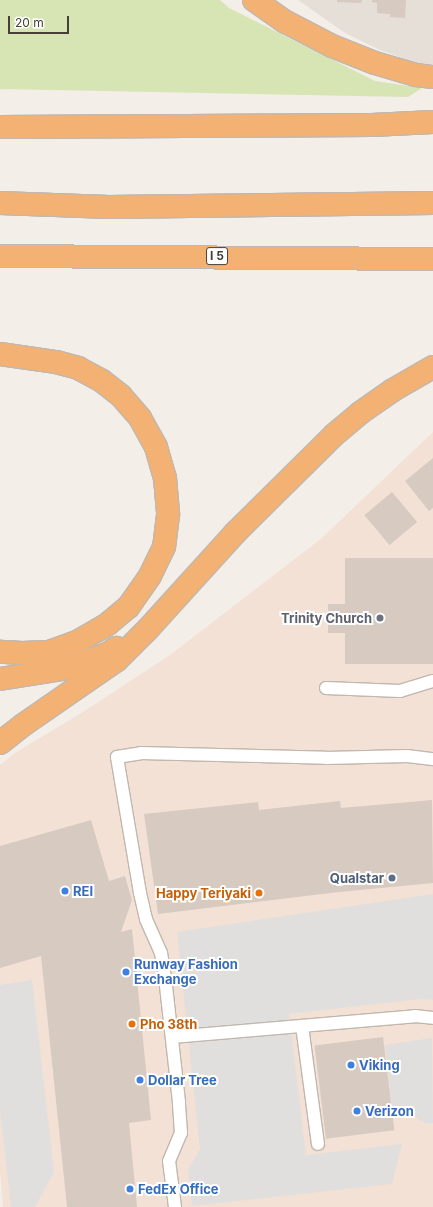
<!DOCTYPE html>
<style>
body{margin:0}
#map{position:relative;width:433px;height:1207px;overflow:hidden;background:#f3eee8;font-family:Inter,sans-serif}
div>[style]{position:absolute}
.residential>*{inset:0;background:#e6dfd7}
.commercial>*{inset:0;background:#f3e1d5}
.green>*{inset:0;background:#d7e4b4}
.parking>*{inset:0;background:#e1dfdd}
.building>*{inset:0;background:#d7cac1;transform-origin:0 0}
.roads{filter:drop-shadow(1px 0 #c1b7ae) drop-shadow(-1px 0 #c1b7ae) drop-shadow(0 1px #c1b7ae) drop-shadow(0 -1px #c1b7ae)}
.service>*{height:12px;margin:-6px;padding:0 6px;transform-origin:6px;border-radius:6px;background:#fff}
.motorway>*{height:22px;margin:-11px;padding:0 11px;transform-origin:11px;border-radius:11px;background:#f3b273}
.dots>*{width:11px;height:11px;translate:-50% -50%;box-sizing:border-box;border:2px solid #fff;border-radius:50%}
span{translate:-50% -50%;white-space:nowrap;text-align:center;line-height:1.15;-webkit-text-stroke:4px #fff;paint-order:stroke}
.shield-label span{padding:1px 3px;background:#fff;border:1px solid;border-radius:3px;-webkit-text-stroke-width:0}
.shield-label{font-size:12px;color:#463e37;font-weight:700}
.worship-label{font-size:13px;color:#5b616d;font-weight:700}
.right{translate:-100% -50%;text-align:right}
.service-label{font-size:13px;color:#4e5e75;font-weight:700}
.shop-label{font-size:13px;color:#366cbe;font-weight:700}
.left{translate:0 -50%;text-align:left}
.food-label{font-size:13px;color:#c56008;font-weight:700}
.scale{position:absolute;left:8px;top:16px;width:61px;height:18px;box-sizing:border-box;border:2px solid #463e37;border-top:0;padding-left:5px;font-size:12px;line-height:14px;white-space:nowrap;color:#463e37;-webkit-text-stroke:3px #fff;paint-order:stroke}
</style>
<div id="map">
<div class="residential">
<i style="clip-path:polygon(298px 0,433px 0,433px 69px,380px 50px,345px 33px)"></i>
</div>
<div class="commercial">
<i style="clip-path:polygon(433px 432px,433px 1207px,3px 1207px,0 1172px,0 765px,15px 753px,83px 712px,170px 655px,322px 538px)"></i>
</div>
<div class="green">
<i style="clip-path:polygon(0 0,220px 0,229px 8px,375px 81px,422px 88px,408px 97px,0 89px)"></i>
</div>
<div class="parking">
<i style="clip-path:polygon(433px 894px,433px 1000px,419px 999px,289px 1014px,306px 1155px,402px 1144px,392px 1184px,192px 1206px,188px 1170px,200px 1149px,177px 932px)"></i>
<i style="clip-path:polygon(32px 980px,54px 1172px,35px 1207px,11px 1207px,0 1111px,0 985px)"></i>
<i style="clip-path:polygon(432px 1038px,433px 1123px,427px 1124px,406px 1112px,393px 1114px,385px 1045px)"></i>
</div>
<div class="building">
<i style="clip-path:polygon(337px 0,362px 0,361px 3px,337px 2px)"></i>
<i style="clip-path:polygon(372px 0,406px 0,405px 18px,390px 17px,390px 14px,377px 13px,377px 3px,372px 2px)"></i>
<i style="clip-path:polygon(433px 458px,433px 508px,429px 511px,405px 481px)"></i>
<i style="left:392px;top:492px;width:39px;height:36px;rotate:50deg"></i>
<i style="clip-path:polygon(345px 558px,433px 558px,433px 664px,345px 664px,345px 633px,328px 633px,328px 604px,345px 604px)"></i>
<i style="clip-path:polygon(432px 800px,433px 883px,339px 892px,158px 914px,144px 814px,258px 802px,259px 810px,340px 801px,341px 808px)"></i>
<i style="clip-path:polygon(91px 820px,109px 881px,125px 876px,132px 900px,121px 932px,132px 929px,151px 1120px,129px 1123px,137px 1207px,67px 1207px,41px 956px,0 968px,0 846px)"></i>
<i style="left:383px;top:1037px;width:94px;height:69px;rotate:83deg"></i>
</div>
<div class="roads">
<div class="service">
<i style="left:326px;top:688px;width:74px;rotate:2.3deg"></i>
<i style="left:400px;top:691px;width:34px;rotate:-17deg"></i>
<i style="left:302px;top:1026px;width:119px;rotate:82.3deg"></i>
<i style="left:172px;top:1037px;width:244px;rotate:-4.9deg"></i>
<i style="left:415px;top:1016px;width:18px;rotate:6deg"></i>
<i style="left:175px;top:1207px;width:46px;rotate:-97.4deg"></i>
<i style="left:169px;top:1161px;width:30px;rotate:-67deg"></i>
<i style="left:181px;top:1133px;width:31px;rotate:-94deg"></i>
<i style="left:179px;top:1102px;width:125px;rotate:-96.4deg"></i>
<i style="left:165px;top:978px;width:25px;rotate:-99deg"></i>
<i style="left:161px;top:953px;width:37px;rotate:-114deg"></i>
<i style="left:146px;top:919px;width:27px;rotate:-103deg"></i>
<i style="left:140px;top:893px;width:138px;rotate:-99.6deg"></i>
<i style="left:117px;top:757px;width:24px;rotate:-9deg"></i>
<i style="left:141px;top:753px;width:185px;rotate:1.5deg"></i>
<i style="left:326px;top:758px;width:81px;rotate:-1.4deg"></i>
<i style="left:407px;top:756px;width:26px;rotate:7deg"></i>
</div>
<div class="motorway">
<i style="left:254px;top:0;width:39px;rotate:35deg"></i>
<i style="left:286px;top:22px;width:52px;rotate:27.6deg"></i>
<i style="left:332px;top:46px;width:46px;rotate:21.6deg"></i>
<i style="left:375px;top:63px;width:43px;rotate:16.3deg"></i>
<i style="left:416px;top:75px;width:17px;rotate:7deg"></i>
<i style="left:0;top:127px;width:372px;rotate:-0.3deg"></i>
<i style="left:372px;top:125px;width:61px;rotate:-2.8deg"></i>
<i style="left:0;top:203px;width:109px;rotate:2.1deg"></i>
<i style="left:109px;top:207px;width:324px;rotate:-0.7deg"></i>
<i style="left:0;top:256px;width:433px;rotate:0.4deg"></i>
<i style="left:0;top:354px;width:57px;rotate:8.1deg"></i>
<i style="left:56px;top:362px;width:23px;rotate:15deg"></i>
<i style="left:78px;top:368px;width:27px;rotate:28deg"></i>
<i style="left:102px;top:381px;width:24px;rotate:38deg"></i>
<i style="left:121px;top:396px;width:29px;rotate:49deg"></i>
<i style="left:140px;top:418px;width:33px;rotate:61deg"></i>
<i style="left:156px;top:447px;width:32px;rotate:74deg"></i>
<i style="left:165px;top:478px;width:37px;rotate:85deg"></i>
<i style="left:168px;top:515px;width:32px;rotate:97deg"></i>
<i style="left:164px;top:547px;width:32px;rotate:116deg"></i>
<i style="left:150px;top:576px;width:38px;rotate:125deg"></i>
<i style="left:128px;top:607px;width:26px;rotate:140deg"></i>
<i style="left:108px;top:624px;width:34px;rotate:150deg"></i>
<i style="left:79px;top:641px;width:33px;rotate:160deg"></i>
<i style="left:48px;top:652px;width:26px;rotate:178deg"></i>
<i style="left:22px;top:653px;width:22px;rotate:-177deg"></i>
<i style="left:0;top:679px;width:70px;rotate:-9.1deg"></i>
<i style="left:69px;top:668px;width:40px;rotate:-20.2deg"></i>
<i style="left:107px;top:654px;width:11px;rotate:-34deg"></i>
<i style="left:0;top:743px;width:29px;rotate:-38deg"></i>
<i style="left:23px;top:725px;width:114px;rotate:-34.7deg"></i>
<i style="left:117px;top:660px;width:44px;rotate:-45deg"></i>
<i style="left:148px;top:629px;width:130px;rotate:-47.8deg"></i>
<i style="left:235px;top:533px;width:139px;rotate:-44.7deg"></i>
<i style="left:334px;top:435px;width:34px;rotate:-40deg"></i>
<i style="left:360px;top:413px;width:40px;rotate:-34.9deg"></i>
<i style="left:393px;top:390px;width:46px;rotate:-29.9deg"></i>
</div>
</div>
<div class="dots">
<i style="left:380px;top:618px;background:#6b7280"></i>
<i style="left:392px;top:878px;background:#5c6f8a"></i>
<i style="left:65px;top:891px;background:#3f7fe0"></i>
<i style="left:259px;top:893px;background:#e8710a"></i>
<i style="left:126px;top:972px;background:#3f7fe0"></i>
<i style="left:132px;top:1024px;background:#e8710a"></i>
<i style="left:351px;top:1065px;background:#3f7fe0"></i>
<i style="left:140px;top:1080px;background:#3f7fe0"></i>
<i style="left:357px;top:1111px;background:#3f7fe0"></i>
<i style="left:130px;top:1189px;background:#3f7fe0"></i>
</div>
<div class="shield-label">
<span style="left:217px;top:256px">I 5</span>
</div>
<div class="worship-label">
<span class="right" style="left:372px;top:618px">Trinity Church</span>
</div>
<div class="service-label">
<span class="right" style="left:384px;top:878px">Qualstar</span>
</div>
<div class="shop-label">
<span class="left" style="left:73px;top:891px">REI</span>
<span class="left" style="left:134px;top:972px">Runway Fashion<br>Exchange</span>
<span class="left" style="left:359px;top:1065px">Viking</span>
<span class="left" style="left:148px;top:1080px">Dollar Tree</span>
<span class="left" style="left:365px;top:1111px">Verizon</span>
<span class="left" style="left:138px;top:1189px">FedEx Office</span>
</div>
<div class="food-label">
<span class="right" style="left:251px;top:893px">Happy Teriyaki</span>
<span class="left" style="left:140px;top:1024px">Pho 38th</span>
</div>
<div class="scale">20 m</div>
</div>
